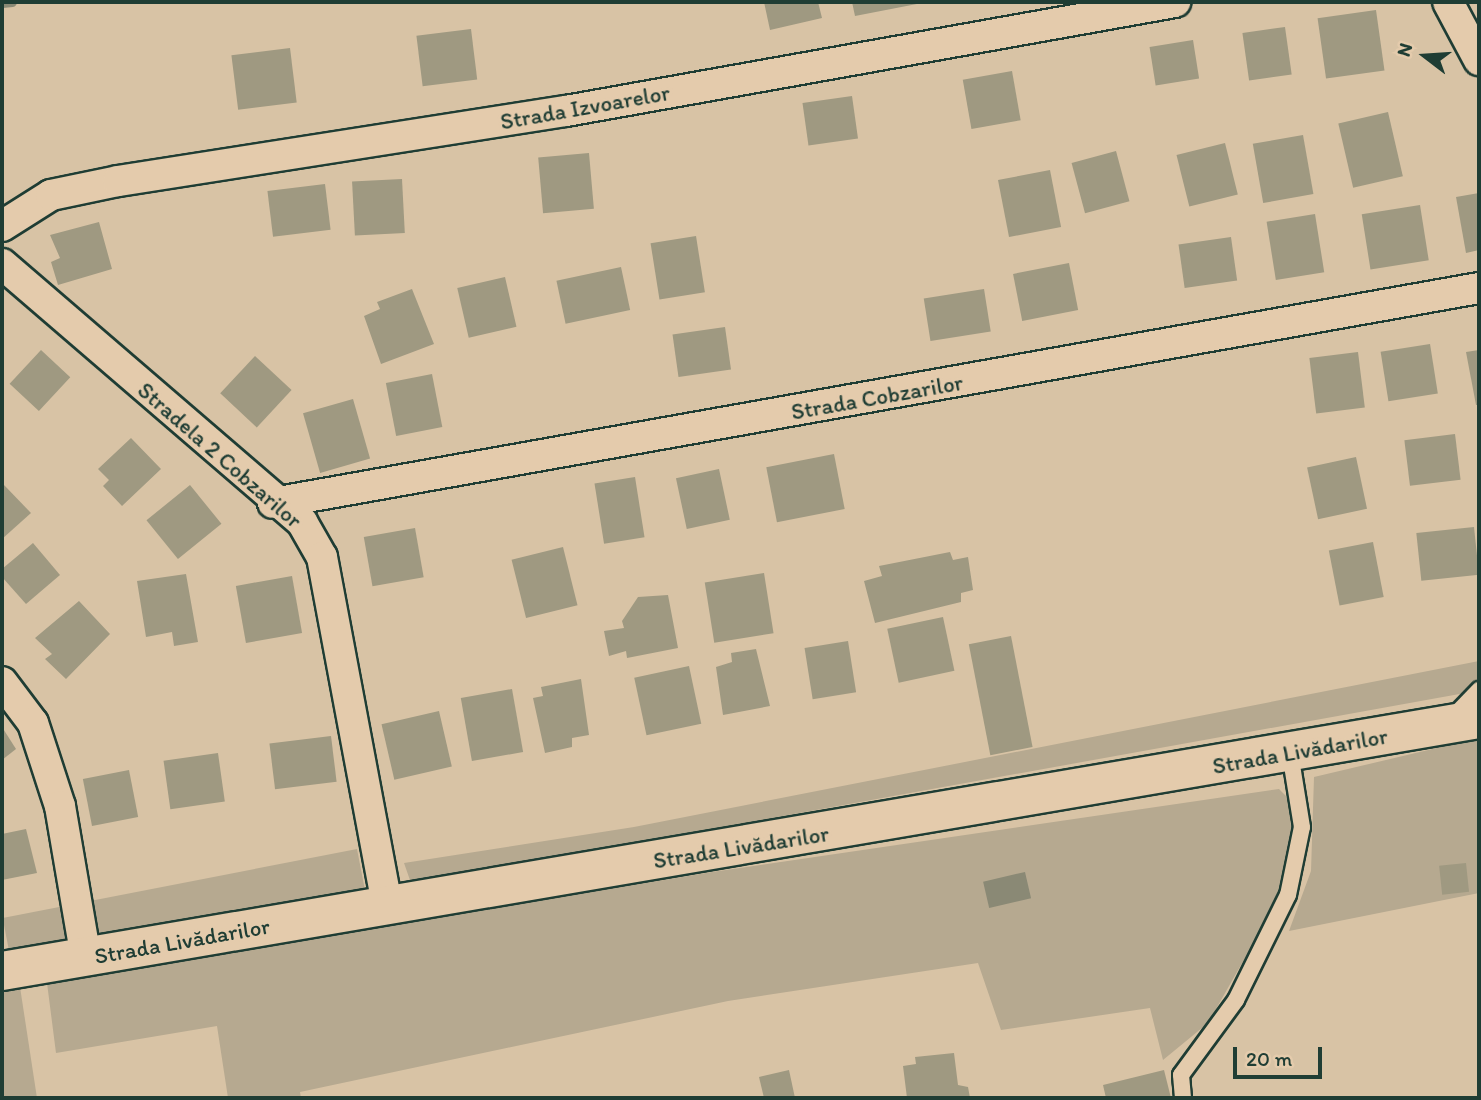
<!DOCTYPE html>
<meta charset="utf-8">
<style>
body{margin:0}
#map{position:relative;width:1481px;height:1100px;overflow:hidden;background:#d8c3a5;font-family:Itim,sans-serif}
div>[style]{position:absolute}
.green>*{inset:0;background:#b6a990;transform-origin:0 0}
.water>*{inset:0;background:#8a8975;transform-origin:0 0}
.stream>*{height:9px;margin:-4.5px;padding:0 4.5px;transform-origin:4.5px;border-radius:4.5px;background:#8a8975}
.building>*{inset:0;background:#9f9981;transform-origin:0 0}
.roads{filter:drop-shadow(2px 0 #1f3d34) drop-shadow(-2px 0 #1f3d34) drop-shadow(0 2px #1f3d34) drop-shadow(0 -2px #1f3d34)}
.service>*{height:16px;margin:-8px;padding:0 8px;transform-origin:8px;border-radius:8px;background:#e4cbac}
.minor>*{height:30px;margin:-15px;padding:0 15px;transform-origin:15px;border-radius:15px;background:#e4cbac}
.tertiary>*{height:38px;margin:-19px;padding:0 19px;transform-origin:19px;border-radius:19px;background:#e4cbac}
span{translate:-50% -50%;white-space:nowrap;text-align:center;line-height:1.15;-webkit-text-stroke:6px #e4cbac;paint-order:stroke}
.street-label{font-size:23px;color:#1f3d34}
.frame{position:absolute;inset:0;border:4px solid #1f3d34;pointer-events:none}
.north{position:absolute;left:1390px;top:21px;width:70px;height:70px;-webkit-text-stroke:5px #e4cbac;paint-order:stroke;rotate:287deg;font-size:19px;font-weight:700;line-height:28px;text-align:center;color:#1f3d34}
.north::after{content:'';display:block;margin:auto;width:24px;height:32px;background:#1f3d34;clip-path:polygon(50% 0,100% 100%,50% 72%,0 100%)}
.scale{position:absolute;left:1233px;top:1047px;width:89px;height:32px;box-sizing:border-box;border:4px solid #1f3d34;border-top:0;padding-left:9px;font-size:21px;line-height:24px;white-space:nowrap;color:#1f3d34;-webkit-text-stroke:5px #e4cbac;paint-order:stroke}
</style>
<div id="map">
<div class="green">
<i style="clip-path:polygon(1479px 661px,1479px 678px,1465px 693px,411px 883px,404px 863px,634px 827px)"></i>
<i style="clip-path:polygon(1479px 738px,1479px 893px,1289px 931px,1311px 871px,1314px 777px)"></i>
<i style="clip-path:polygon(1279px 789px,1290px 800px,1292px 856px,1266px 921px,1208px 1023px,1163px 1060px,1150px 1008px,1001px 1030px,978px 963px,728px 1001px,300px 1092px,301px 1098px,228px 1098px,217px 1026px,56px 1053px,47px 983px,712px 872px)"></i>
<i style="left:357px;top:849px;width:43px;height:361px;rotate:79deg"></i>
<i style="clip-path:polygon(20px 987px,37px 1098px,2px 1098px,2px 990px)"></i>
</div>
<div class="water">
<i style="left:1025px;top:872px;width:27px;height:43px;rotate:77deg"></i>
</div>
<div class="stream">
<i style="left:2px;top:3px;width:10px;rotate:-6deg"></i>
</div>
<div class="building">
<i style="clip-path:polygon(764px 2px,818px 2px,822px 18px,770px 30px)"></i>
<i style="clip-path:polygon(852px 2px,921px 2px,922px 3px,855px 16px)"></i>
<i style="left:1376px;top:10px;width:61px;height:59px;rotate:82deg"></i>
<i style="left:1285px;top:27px;width:48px;height:43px;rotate:82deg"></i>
<i style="left:471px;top:29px;width:51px;height:55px;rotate:83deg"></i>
<i style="left:1193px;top:40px;width:39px;height:44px;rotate:81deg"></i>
<i style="left:290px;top:48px;width:55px;height:59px;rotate:83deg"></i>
<i style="left:1012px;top:71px;width:50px;height:50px;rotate:80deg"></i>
<i style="left:852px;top:96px;width:43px;height:50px;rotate:82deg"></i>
<i style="left:1388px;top:112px;width:66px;height:51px;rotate:77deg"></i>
<i style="left:1303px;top:135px;width:60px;height:51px;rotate:80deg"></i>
<i style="left:1225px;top:143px;width:53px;height:50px;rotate:76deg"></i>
<i style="left:1116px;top:151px;width:52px;height:46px;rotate:75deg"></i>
<i style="left:589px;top:153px;width:56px;height:51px;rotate:85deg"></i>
<i style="left:1050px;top:170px;width:58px;height:53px;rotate:79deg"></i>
<i style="left:402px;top:179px;width:54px;height:50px;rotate:87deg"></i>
<i style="left:325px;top:184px;width:46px;height:58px;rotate:83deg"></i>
<i style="clip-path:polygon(1479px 193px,1479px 250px,1466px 253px,1456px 197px)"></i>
<i style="left:1420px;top:205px;width:56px;height:59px;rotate:81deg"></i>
<i style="left:1315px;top:214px;width:59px;height:49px;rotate:81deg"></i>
<i style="clip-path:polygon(99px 222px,112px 269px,58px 285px,51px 262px,60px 258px,50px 235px)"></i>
<i style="left:696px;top:236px;width:57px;height:46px;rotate:81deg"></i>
<i style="left:1231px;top:237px;width:44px;height:53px;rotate:82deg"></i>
<i style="left:1069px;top:263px;width:48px;height:57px;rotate:79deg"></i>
<i style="left:621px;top:267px;width:44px;height:66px;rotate:78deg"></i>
<i style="left:505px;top:277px;width:51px;height:49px;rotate:77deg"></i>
<i style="clip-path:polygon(412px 289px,434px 344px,381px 364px,364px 316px,380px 309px,377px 302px)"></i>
<i style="left:984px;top:289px;width:43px;height:61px;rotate:81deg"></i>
<i style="left:725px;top:327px;width:43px;height:53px;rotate:82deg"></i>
<i style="left:1430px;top:344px;width:50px;height:50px;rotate:81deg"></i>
<i style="left:41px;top:350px;width:40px;height:46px;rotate:43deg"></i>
<i style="clip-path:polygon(1479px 350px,1479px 405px,1476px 405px,1466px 352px)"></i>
<i style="left:1358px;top:352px;width:56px;height:49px;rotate:83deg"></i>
<i style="left:255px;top:356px;width:50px;height:51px;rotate:43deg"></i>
<i style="left:432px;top:374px;width:54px;height:47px;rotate:79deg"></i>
<i style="left:353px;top:399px;width:62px;height:52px;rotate:74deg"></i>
<i style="left:1455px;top:434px;width:46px;height:51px;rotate:83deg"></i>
<i style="clip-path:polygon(131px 438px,161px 469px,122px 506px,103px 486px,109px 480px,98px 469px)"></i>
<i style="left:834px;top:454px;width:56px;height:69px;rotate:79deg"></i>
<i style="left:1356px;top:457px;width:53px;height:50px;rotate:78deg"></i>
<i style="left:719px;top:469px;width:52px;height:44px;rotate:78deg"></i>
<i style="left:635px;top:477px;width:61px;height:41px;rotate:81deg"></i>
<i style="clip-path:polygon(4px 485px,31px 513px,2px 539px,2px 487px)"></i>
<i style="left:190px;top:485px;width:50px;height:56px;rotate:51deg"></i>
<i style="left:1474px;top:527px;width:48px;height:58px;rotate:84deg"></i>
<i style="left:415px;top:528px;width:50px;height:52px;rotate:80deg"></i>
<i style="left:1373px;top:542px;width:56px;height:45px;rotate:79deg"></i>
<i style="clip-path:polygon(33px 543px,60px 575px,26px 604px,2px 577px,2px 569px)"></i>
<i style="left:563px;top:547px;width:60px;height:53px;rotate:76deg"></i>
<i style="clip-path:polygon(950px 552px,953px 560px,968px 557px,973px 590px,961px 593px,961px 602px,875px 623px,864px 581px,882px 576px,879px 566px)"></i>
<i style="left:764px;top:573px;width:61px;height:60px;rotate:81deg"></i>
<i style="clip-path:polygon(186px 574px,198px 642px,174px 646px,172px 632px,146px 637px,137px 581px)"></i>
<i style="left:292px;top:576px;width:58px;height:57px;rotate:80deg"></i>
<i style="clip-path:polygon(668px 595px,678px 648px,627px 658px,626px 651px,609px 656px,604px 631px,624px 628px,622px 621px,638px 597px)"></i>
<i style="clip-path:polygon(79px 601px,110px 634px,66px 679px,45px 659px,52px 654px,35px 638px)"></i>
<i style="left:943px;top:617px;width:55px;height:57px;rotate:78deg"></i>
<i style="left:1011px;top:636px;width:113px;height:43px;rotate:79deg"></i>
<i style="left:848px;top:641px;width:52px;height:44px;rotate:81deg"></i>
<i style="clip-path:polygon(756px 649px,770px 706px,723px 715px,716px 667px,732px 662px,731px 653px)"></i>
<i style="left:689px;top:666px;width:59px;height:56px;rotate:78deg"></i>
<i style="clip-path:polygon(581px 679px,589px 735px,572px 738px,572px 747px,545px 753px,533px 698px,543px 696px,541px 687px)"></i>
<i style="left:512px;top:689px;width:64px;height:52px;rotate:80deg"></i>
<i style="left:439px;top:711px;width:57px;height:59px;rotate:77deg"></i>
<i style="clip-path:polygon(2px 727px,16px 749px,2px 760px)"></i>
<i style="left:331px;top:736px;width:46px;height:62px;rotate:83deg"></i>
<i style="left:218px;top:753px;width:49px;height:55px;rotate:82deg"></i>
<i style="left:129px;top:770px;width:48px;height:47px;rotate:79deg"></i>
<i style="clip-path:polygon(26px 829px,37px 873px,2px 880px,2px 834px)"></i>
<i style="left:1466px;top:863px;width:29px;height:27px;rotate:84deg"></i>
<i style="clip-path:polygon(954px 1053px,958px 1085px,968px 1087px,970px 1098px,907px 1098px,903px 1066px,916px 1064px,915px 1057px)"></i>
<i style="clip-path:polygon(789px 1070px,795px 1098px,764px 1098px,759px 1077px)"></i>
<i style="clip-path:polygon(1164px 1070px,1171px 1098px,1106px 1098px,1103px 1085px)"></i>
</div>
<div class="roads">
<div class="service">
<i style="left:1455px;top:715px;width:35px;rotate:-46deg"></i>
<i style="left:1183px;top:1098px;width:23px;rotate:-95deg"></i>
<i style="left:1181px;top:1075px;width:93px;rotate:-53.7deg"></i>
<i style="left:1236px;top:1000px;width:117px;rotate:-63.7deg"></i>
<i style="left:1288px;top:895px;width:69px;rotate:-78.4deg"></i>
<i style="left:1302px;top:827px;width:75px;rotate:-99.2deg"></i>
</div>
<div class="minor">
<i style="left:1448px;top:2px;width:66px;rotate:61.9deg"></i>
<i style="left:2px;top:226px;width:58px;rotate:-32.3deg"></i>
<i style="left:51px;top:195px;width:68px;rotate:-11.8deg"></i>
<i style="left:118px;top:181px;width:453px;rotate:-8.9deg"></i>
<i style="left:566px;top:111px;width:619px;rotate:-10.15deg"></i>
<i style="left:2px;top:264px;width:396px;rotate:40.7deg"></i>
<i style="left:302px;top:522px;width:40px;rotate:60.3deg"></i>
<i style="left:322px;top:557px;width:355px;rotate:79.4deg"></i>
<i style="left:273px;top:503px;width:1225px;rotate:-10.11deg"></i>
<i style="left:2px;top:682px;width:51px;rotate:52.9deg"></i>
<i style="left:33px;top:723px;width:87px;rotate:72deg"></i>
<i style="left:60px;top:806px;width:154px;rotate:80.3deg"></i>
</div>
<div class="tertiary">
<i style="left:2px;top:971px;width:1498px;rotate:-9.68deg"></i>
</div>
</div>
<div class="street-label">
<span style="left:585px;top:107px;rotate:-10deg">Strada Izvoarelor</span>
<span style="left:877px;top:397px;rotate:-10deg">Strada Cobzarilor</span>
<span style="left:220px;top:455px;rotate:41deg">Stradela 2 Cobzarilor</span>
<span style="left:1300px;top:751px;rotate:-10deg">Strada Livădarilor</span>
<span style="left:741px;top:847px;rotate:-9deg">Strada Livădarilor</span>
<span style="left:182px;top:941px;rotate:-10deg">Strada Livădarilor</span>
</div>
<div class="frame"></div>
<div class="north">N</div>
<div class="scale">20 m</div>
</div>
